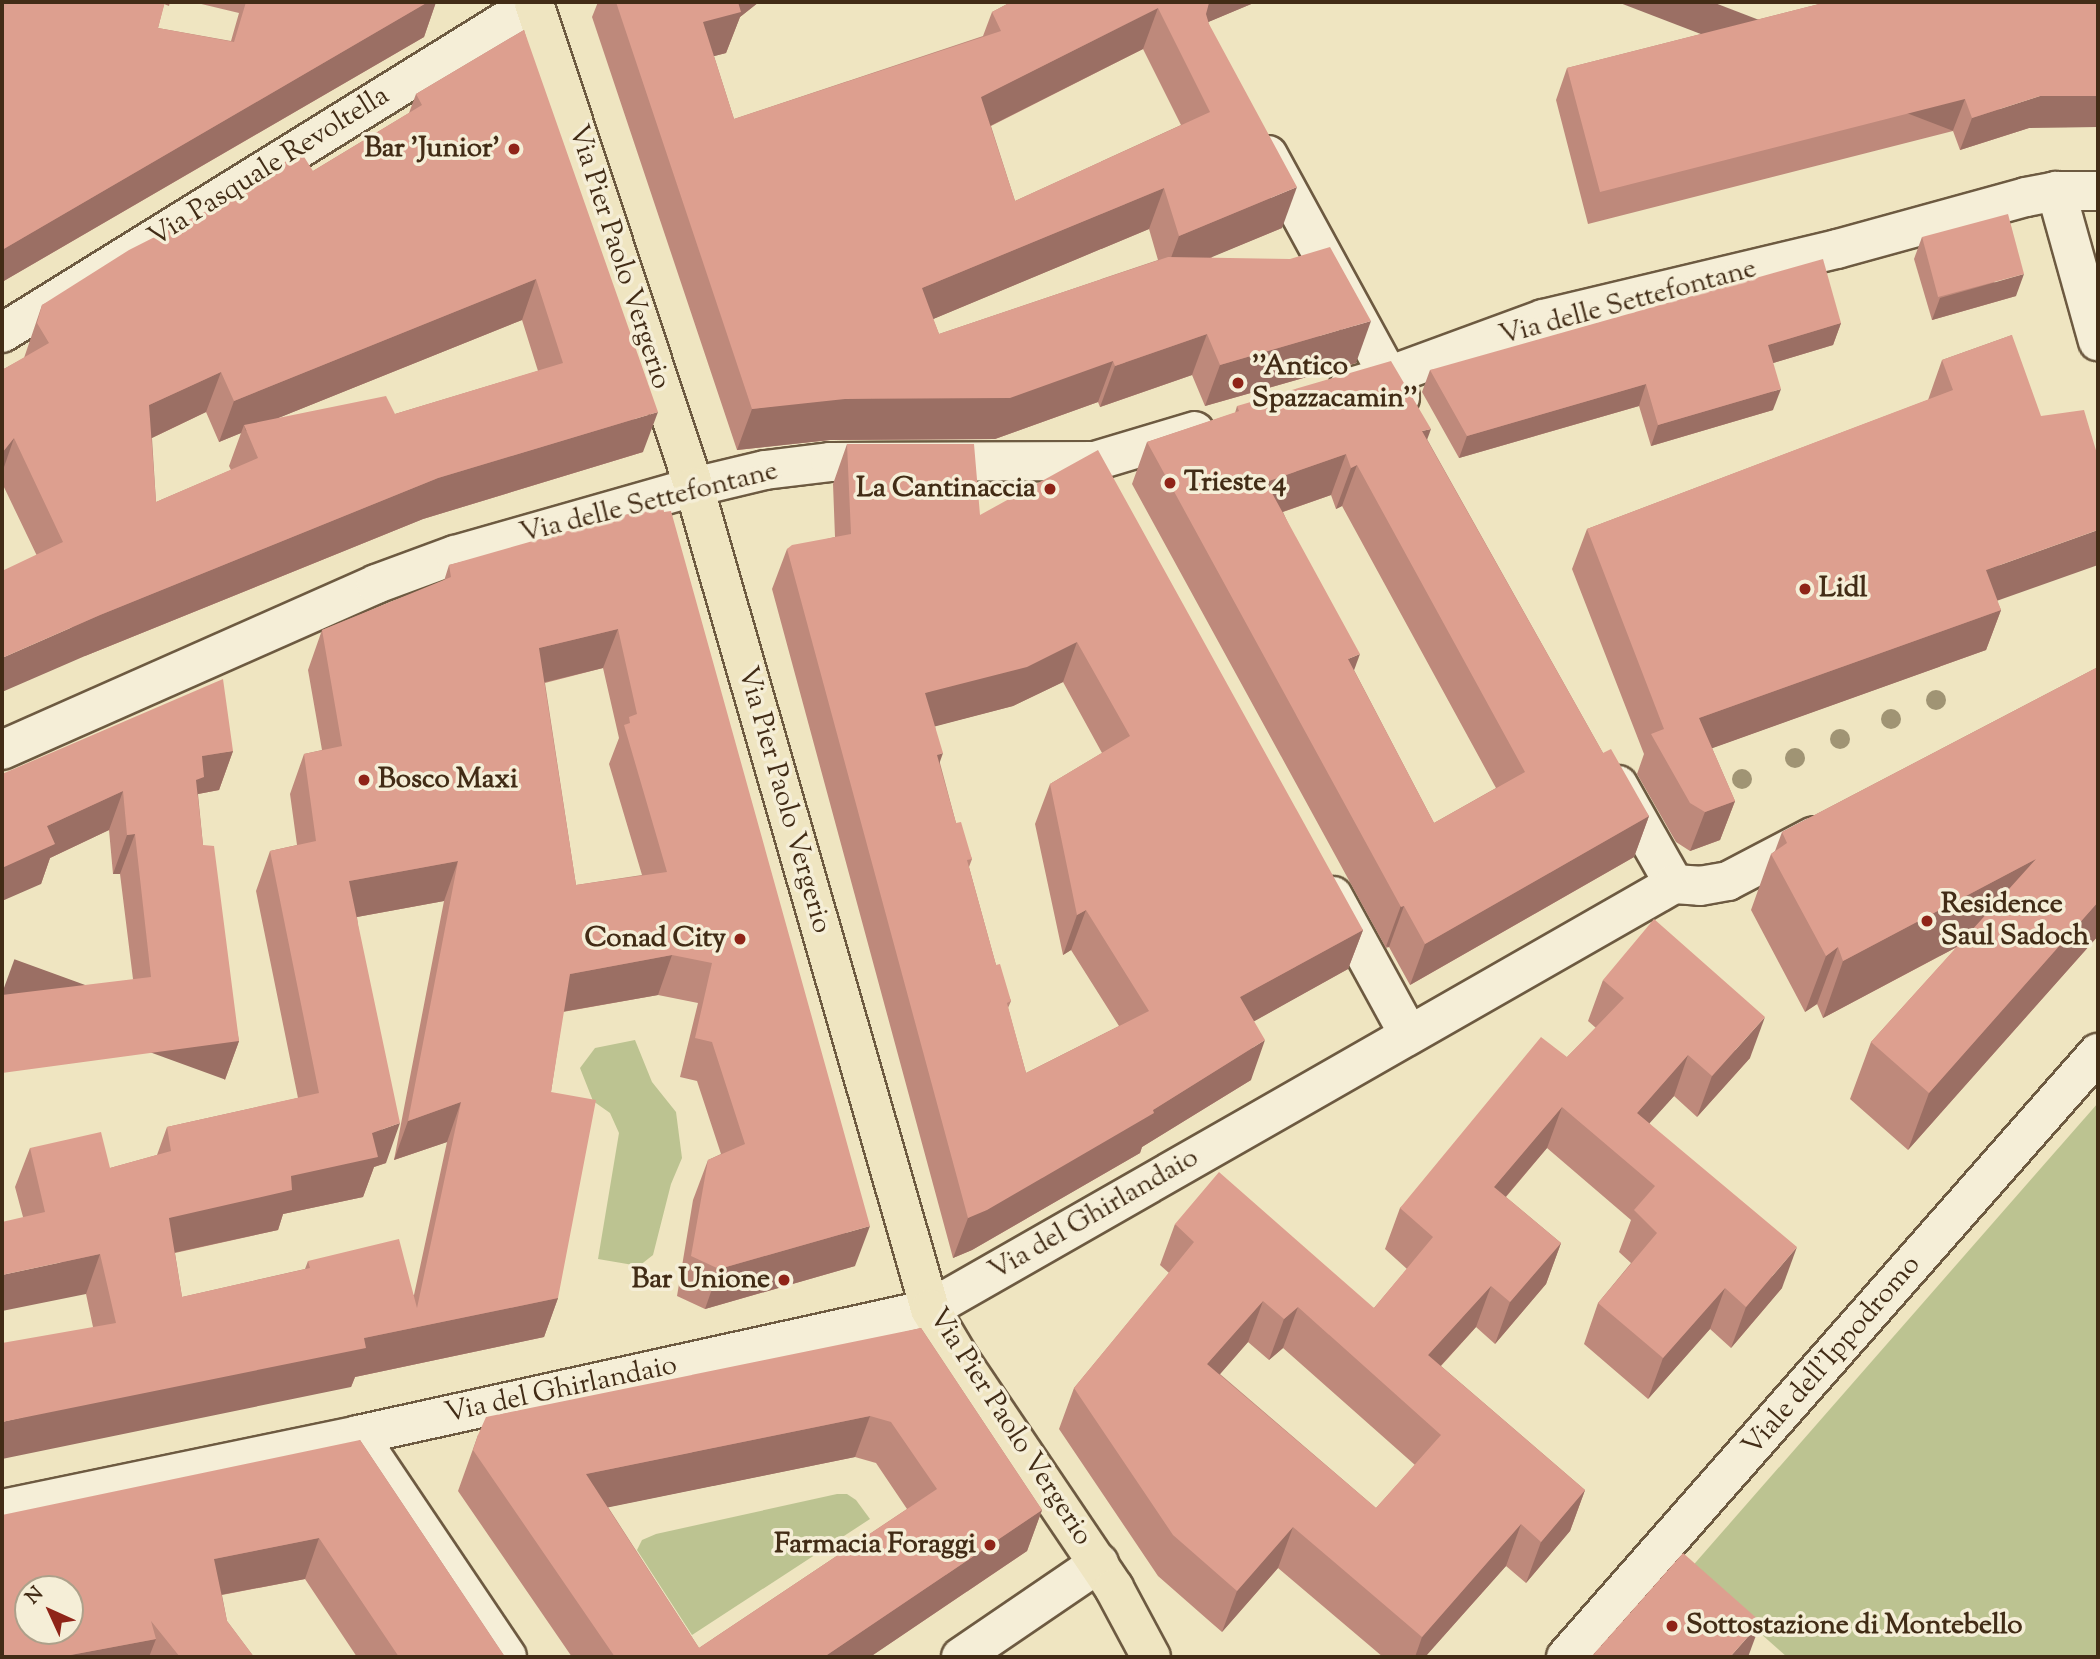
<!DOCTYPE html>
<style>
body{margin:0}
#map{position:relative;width:2100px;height:1659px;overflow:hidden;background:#efe5c1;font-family:"Sorts Mill Goudy",serif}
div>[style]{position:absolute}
.green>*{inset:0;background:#bcc391}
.roads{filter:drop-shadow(2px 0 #6d5a41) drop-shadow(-2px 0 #6d5a41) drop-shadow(0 2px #6d5a41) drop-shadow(0 -2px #6d5a41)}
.minor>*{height:38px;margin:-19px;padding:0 19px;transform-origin:19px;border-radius:19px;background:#f5eed7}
.major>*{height:38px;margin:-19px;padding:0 19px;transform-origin:19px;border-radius:19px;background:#efe5c1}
.trees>*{width:20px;height:20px;margin:-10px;border-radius:50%;background:#a09474}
.wall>*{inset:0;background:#be897b}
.shaded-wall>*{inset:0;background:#9b6f64;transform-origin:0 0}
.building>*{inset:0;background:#dd9f8f;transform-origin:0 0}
.dots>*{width:19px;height:19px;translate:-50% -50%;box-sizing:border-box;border:4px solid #f5eed7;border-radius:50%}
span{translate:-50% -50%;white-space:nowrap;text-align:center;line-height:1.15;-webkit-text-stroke:7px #f5eed7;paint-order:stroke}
.poi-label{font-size:28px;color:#422c16;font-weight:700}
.right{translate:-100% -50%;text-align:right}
.left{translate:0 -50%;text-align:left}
.street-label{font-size:28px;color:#422c16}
.frame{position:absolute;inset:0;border:4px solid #422c16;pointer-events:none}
.north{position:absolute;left:14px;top:1575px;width:70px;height:70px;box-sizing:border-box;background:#f5eed7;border:2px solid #ada08a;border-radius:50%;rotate:315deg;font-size:19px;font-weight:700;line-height:28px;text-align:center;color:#422c16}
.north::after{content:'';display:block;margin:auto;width:24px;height:32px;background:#8f2418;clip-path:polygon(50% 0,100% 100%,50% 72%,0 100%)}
</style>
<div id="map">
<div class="green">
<i style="clip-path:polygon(635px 1040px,652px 1082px,676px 1112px,682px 1158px,671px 1184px,653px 1255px,639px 1266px,598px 1259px,619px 1133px,610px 1113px,593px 1101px,580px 1068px,595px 1048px)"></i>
<i style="clip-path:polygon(2098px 1103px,2098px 1657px,1787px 1657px,1689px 1570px)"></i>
<i style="clip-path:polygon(837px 1494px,847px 1494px,856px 1500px,870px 1519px,692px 1635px,637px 1550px,642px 1540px,656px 1534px)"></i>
</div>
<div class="roads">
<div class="minor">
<i style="left:1268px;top:155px;width:276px;rotate:61.4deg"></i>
<i style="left:2056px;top:191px;width:156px;rotate:74.4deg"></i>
<i style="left:2px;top:333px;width:626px;rotate:-31.81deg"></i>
<i style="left:1348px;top:388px;width:42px;rotate:-16.7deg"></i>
<i style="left:1388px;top:376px;width:165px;rotate:-20.2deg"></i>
<i style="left:1543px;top:319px;width:302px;rotate:-13.4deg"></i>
<i style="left:1837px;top:249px;width:196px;rotate:-15.4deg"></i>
<i style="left:2026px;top:197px;width:31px;rotate:-11deg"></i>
<i style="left:2056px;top:191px;width:42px"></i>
<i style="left:2px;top:750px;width:409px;rotate:-23.9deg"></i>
<i style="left:376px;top:584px;width:84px;rotate:-20.2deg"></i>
<i style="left:455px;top:555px;width:248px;rotate:-15.9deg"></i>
<i style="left:694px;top:487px;width:73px;rotate:-13.5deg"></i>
<i style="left:765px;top:470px;width:65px;rotate:-7deg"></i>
<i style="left:830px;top:462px;width:265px;rotate:-0.2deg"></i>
<i style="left:1095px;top:461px;width:104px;rotate:-16.7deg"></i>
<i style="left:1618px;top:785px;width:114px;rotate:60.5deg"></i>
<i style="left:1333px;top:896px;width:158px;rotate:61.3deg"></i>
<i style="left:358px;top:1435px;width:267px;rotate:56.1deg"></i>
<i style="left:2px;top:1509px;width:364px;rotate:-11.7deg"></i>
<i style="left:358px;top:1435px;width:586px;rotate:-12.42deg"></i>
<i style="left:930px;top:1309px;width:857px;rotate:-29.74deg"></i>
<i style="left:1674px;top:884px;width:26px;rotate:4deg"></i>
<i style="left:1700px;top:886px;width:28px;rotate:-10deg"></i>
<i style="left:1728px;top:881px;width:97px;rotate:-27.6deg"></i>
<i style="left:961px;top:1657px;width:167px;rotate:-34.3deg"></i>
<i style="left:1566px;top:1657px;width:805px;rotate:-48.63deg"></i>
</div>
<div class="major">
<i style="left:534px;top:3px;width:510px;rotate:71.71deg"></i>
<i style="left:694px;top:487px;width:855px;rotate:73.98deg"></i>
<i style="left:930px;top:1309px;width:61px;rotate:59.2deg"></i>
<i style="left:961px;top:1361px;width:274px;rotate:56deg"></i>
<i style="left:1114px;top:1588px;width:78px;rotate:61.8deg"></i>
</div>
</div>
<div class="trees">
<i style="left:1936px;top:700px"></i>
<i style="left:1891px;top:719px"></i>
<i style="left:1840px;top:739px"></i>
<i style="left:1795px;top:758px"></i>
<i style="left:1742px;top:779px"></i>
</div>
<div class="wall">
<i style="clip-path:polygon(2px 2px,170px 2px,169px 6px,164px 4px,158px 28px,231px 41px,239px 13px,193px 2px,436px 2px,424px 37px,2px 282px)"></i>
<i style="clip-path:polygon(evenodd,598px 2px,759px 2px,740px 17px,726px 53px,714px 56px,734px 119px,983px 36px,992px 12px,1011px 2px,1256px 2px,1208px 22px,1282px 228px,1211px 257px,1356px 363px,1205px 406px,1192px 375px,1100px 407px,1098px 402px,995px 439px,830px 440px,737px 450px,592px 17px,598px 2px,1143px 49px,1181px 125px,1015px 201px,991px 126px,1143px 49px,598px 2px,1149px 229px,1158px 260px,939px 334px,933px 319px,1149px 229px)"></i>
<i style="clip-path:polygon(1827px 2px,2029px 128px,1960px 150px,1953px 131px,1588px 224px,1556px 100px,1567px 68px)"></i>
<i style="clip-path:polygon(evenodd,524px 30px,643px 452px,423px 519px,85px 656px,2px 483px,2px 370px,24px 358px,42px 305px,313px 171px,409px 113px,416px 94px,524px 30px,522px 320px,538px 371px,395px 414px,278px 418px,522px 320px,524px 30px,206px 412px,219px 442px,241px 433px,229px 466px,231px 470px,156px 502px,152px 438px,206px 412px)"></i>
<i style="clip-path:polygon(1922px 237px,2016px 296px,1932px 320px,1914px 259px)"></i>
<i style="clip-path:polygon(1841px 323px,1833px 345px,1773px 363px,1773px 410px,1651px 446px,1639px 406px,1459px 458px,1422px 392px,1430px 370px)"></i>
<i style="clip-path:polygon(2012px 335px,1997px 601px,2001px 610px,1986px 650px,1712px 748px,1735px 801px,1720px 840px,1690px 851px,1676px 842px,1637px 774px,1644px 754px,1572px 569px,1587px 529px,1928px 400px,1942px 360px)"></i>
<i style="clip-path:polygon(evenodd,1237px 406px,1427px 439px,1603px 753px,1649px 816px,1634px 857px,1410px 985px,1389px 947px,1386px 948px,1132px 484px,1147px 442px,1235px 413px,1237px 406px,1331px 495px,1336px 509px,1342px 506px,1496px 788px,1434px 823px,1354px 670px,1283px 512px,1331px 495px)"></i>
<i style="clip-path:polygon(evenodd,847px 444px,980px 515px,1363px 930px,1348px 969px,1254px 1021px,1251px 1080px,1142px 1147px,1140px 1153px,972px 1250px,953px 1258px,772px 589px,787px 549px,835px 537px,833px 484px,847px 444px,1063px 682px,1102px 753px,1050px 784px,1035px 824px,1063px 955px,1071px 950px,1119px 1026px,1026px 1073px,1008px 1008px,1011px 1001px,996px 965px,969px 867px,972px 859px,956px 823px,940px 763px,935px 726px,1013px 706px,1063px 682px)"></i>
<i style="clip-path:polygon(evenodd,664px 512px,855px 1266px,705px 1309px,677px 1296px,693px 1200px,708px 1160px,721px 1154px,697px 1081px,680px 1077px,698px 1003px,658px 995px,563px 1012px,551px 1092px,558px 1298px,544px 1337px,355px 1377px,351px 1387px,93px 1327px,86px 1294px,23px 1217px,15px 1187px,30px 1148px,110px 1168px,157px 1155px,167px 1127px,298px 1098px,256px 891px,270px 851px,297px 845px,290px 794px,304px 754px,322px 750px,308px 670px,322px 630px,444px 581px,449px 565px,664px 512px,603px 668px,619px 738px,609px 764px,642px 875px,576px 885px,545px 683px,603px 668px,664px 512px,444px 901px,394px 1160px,447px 1142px,414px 1295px,308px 1261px,305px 1269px,182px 1297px,175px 1253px,278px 1230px,283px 1214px,363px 1197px,374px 1167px,386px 1163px,357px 917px,444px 901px)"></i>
<i style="clip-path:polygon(2098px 667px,2098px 936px,1908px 1150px,1850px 1099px,1871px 1042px,1957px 947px,1823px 1018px,1817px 1004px,1805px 1012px,1751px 910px,1771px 854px,1775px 851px,1782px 832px)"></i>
<i style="clip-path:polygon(233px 751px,219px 790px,198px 794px,203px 845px,239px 1041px,225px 1080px,133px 979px,120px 874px,113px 874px,109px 830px,50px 858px,41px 884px,2px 774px)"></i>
<i style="clip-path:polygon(evenodd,1603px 980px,1750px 1058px,1697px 1117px,1674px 1096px,1649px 1123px,1782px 1288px,1731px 1348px,1710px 1329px,1648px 1399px,1584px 1344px,1598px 1303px,1631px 1263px,1619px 1252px,1631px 1220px,1547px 1148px,1506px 1197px,1561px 1243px,1546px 1284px,1495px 1344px,1476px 1327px,1441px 1366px,1585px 1490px,1570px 1531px,1526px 1583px,1506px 1566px,1425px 1657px,1383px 1657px,1278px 1568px,1222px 1632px,1158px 1576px,1059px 1429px,1074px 1388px,1169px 1273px,1160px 1265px,1175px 1224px,1374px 1308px,1407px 1269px,1385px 1249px,1400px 1208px,1567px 1057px,1596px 1028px,1588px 1021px,1603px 980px,1248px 1342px,1269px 1360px,1283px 1348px,1415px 1465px,1376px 1508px,1220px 1374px,1248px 1342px)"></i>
<i style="clip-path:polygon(evenodd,921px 1328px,1042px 1510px,1027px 1551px,870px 1657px,572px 1657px,458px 1491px,478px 1435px,921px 1328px,855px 1457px,876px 1463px,907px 1509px,699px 1648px,608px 1507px,855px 1457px)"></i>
<i style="clip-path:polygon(360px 1440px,505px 1657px,357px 1657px,305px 1579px,222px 1595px,227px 1621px,254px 1657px,2px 1657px)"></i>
</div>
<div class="shaded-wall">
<i style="clip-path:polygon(428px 2px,436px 2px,424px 37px,2px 282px,2px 250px)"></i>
<i style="clip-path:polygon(731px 2px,759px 2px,740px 17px,726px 53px,688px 63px,703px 22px)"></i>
<i style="clip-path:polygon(1198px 2px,1256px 2px,1187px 31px)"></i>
<i style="clip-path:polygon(1158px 8px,1143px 49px,966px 138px,981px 97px)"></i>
<i style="clip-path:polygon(2040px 96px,2098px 96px,2098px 127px,2029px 128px,1960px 150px,1972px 118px)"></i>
<i style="left:1965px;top:99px;width:34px;height:377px;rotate:111deg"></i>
<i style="clip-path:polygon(1297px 187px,1282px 228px,1164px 277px,1179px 236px)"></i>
<i style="clip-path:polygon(1164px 188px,1149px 229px,907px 330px,922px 288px)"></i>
<i style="clip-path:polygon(2024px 274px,2016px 296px,1932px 320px,1940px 298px)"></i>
<i style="clip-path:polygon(536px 279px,522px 320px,246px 431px,244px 425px,241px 433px,219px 442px,234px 401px)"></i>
<i style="clip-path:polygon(1371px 321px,1356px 363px,1205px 406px,1220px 365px)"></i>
<i style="clip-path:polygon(1841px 323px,1833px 345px,1760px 367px,1768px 345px)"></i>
<i style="clip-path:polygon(1207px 334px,1192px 375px,1100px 407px,1115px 366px)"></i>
<i style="clip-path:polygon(1113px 361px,1098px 402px,995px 439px,830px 440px,737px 450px,752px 409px)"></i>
<i style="clip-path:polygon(221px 372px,206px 412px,135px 446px,149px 405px)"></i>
<i style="clip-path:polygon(1646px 384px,1639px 406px,1459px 458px,1467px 436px)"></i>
<i style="clip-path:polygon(1781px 389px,1773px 410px,1651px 446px,1658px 425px)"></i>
<i style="clip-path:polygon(658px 412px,643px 452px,423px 519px,85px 656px,2px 692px,2px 658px,100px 615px,438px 478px)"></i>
<i style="clip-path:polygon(1431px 429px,1416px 470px,1422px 431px)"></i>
<i style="clip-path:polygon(14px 438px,2px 473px,2px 453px)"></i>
<i style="clip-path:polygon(1346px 454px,1331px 495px,1251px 523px,1266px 482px)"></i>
<i style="clip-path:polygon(1357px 465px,1342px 506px,1336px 509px,1351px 468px)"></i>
<i style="clip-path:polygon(2098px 530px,2098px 565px,1971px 610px,1986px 570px)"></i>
<i style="clip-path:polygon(2001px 610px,1986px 650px,1685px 758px,1699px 718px)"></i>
<i style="clip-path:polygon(618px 629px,603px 668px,525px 687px,539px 648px)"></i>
<i style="clip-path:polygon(1077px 642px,1063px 682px,1013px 706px,910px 733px,925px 693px)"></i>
<i style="clip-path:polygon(1360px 654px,1345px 695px,1348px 659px)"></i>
<i style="clip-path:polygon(233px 751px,219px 790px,198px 794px,182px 820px,202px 756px)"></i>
<i style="clip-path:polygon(943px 753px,929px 793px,937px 755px)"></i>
<i style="clip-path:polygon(123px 791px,109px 830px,50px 858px,41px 884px,2px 901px,2px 868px,47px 826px)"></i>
<i style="clip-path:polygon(1735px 801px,1720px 840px,1690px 851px,1705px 812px)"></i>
<i style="clip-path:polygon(1649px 816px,1634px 857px,1410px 985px,1425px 944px)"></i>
<i style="clip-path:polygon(135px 834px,120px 874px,113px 874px,127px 835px)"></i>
<i style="clip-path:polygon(2036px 859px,2015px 916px,1823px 1018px,1843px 961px)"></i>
<i style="clip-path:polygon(458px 861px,444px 901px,335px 921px,349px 881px)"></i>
<i style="clip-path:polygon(2098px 902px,2098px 936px,1908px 1150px,1929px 1093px)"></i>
<i style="left:1404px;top:906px;width:44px;height:3px;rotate:110deg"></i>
<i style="clip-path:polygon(1086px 910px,1071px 950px,1063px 955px,1077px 915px)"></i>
<i style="clip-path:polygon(1363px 930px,1348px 969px,1226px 1037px,1240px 997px)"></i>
<i style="clip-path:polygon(1838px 947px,1817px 1004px,1805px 1012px,1826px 956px)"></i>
<i style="clip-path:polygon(672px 955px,658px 995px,555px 1013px,570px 974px)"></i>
<i style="clip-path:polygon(1765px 1017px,1750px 1058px,1697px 1117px,1712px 1076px)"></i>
<i style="clip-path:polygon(1265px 1040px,1251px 1080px,1142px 1147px,1140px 1153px,972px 1250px,953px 1258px,968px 1218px,1153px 1110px)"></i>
<i style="left:239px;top:1041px;width:41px;height:239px;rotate:110deg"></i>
<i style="clip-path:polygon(1688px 1055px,1674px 1096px,1622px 1154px,1637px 1113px)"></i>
<i style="clip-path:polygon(461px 1102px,447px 1142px,394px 1160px,408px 1121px)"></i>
<i style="clip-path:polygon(1562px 1107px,1547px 1148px,1479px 1228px,1494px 1187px)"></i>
<i style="clip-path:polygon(400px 1123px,386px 1163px,374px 1167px,363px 1197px,283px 1214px,278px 1230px,154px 1257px,169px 1218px,372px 1133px)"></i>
<i style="clip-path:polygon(870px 1226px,855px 1266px,705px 1309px,719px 1269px)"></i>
<i style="clip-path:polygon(1561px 1243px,1546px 1284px,1495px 1344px,1510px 1302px)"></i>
<i style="clip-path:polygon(1797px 1247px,1782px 1288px,1731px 1348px,1746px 1307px)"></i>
<i style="clip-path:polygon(100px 1254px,86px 1294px,2px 1311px,2px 1275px)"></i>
<i style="clip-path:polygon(1491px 1286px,1476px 1327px,1413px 1396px,1428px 1355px)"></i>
<i style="clip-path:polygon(1725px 1288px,1710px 1329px,1648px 1399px,1663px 1358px)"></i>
<i style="clip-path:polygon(558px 1298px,544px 1337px,355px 1377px,351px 1387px,2px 1459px,2px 1422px,364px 1338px)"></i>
<i style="clip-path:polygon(1263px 1301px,1248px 1342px,1193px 1405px,1207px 1364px)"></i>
<i style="clip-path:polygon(1298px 1307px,1283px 1348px,1269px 1360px,1284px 1319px)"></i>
<i style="clip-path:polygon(870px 1416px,855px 1457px,571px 1515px,586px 1474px)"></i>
<i style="clip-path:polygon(1585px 1490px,1570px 1531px,1526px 1583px,1541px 1542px)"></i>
<i style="clip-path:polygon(1042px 1510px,1027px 1551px,870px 1657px,824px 1657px)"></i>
<i style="clip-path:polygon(1521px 1524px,1506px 1566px,1425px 1657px,1415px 1657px,1422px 1637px)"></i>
<i style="clip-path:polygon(1293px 1527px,1278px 1568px,1222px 1632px,1237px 1591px)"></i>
<i style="clip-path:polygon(319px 1538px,305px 1579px,199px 1599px,214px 1559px)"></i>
<i style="clip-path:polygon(1761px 1622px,1748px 1657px,1730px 1657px)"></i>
<i style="clip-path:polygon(156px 1639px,149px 1657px,60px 1657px)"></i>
</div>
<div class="building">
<i style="clip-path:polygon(2px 2px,165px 2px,158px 28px,234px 42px,246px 2px,428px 2px,2px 250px)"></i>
<i style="clip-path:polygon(evenodd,616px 2px,738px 2px,741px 12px,703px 22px,734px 119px,1001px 31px,992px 12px,1011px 2px,1208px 2px,1209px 3px,1206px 14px,1209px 24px,1297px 187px,1179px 236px,1164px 188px,922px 288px,939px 334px,1168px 257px,1290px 259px,1330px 247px,1371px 321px,1220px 365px,1207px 334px,1115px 366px,1113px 361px,1010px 398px,845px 399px,752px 409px,616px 2px,1158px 8px,1210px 112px,1015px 201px,981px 97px,1158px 8px)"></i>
<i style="clip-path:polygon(1827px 2px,2098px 2px,2098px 96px,2040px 96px,1972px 118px,1965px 99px,1600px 192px,1567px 68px)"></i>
<i style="clip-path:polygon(evenodd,524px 30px,658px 412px,438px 478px,100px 615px,2px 658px,2px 571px,63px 542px,14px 438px,2px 453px,2px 370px,49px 343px,37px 323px,42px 305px,129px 250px,208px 210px,301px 152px,313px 171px,422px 105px,416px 94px,524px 30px,536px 279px,563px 363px,395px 414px,386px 396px,244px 425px,258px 458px,156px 502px,149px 405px,221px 372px,234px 401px,536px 279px)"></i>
<i style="left:2008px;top:214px;width:62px;height:89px;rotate:75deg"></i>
<i style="clip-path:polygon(1823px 259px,1841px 323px,1768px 345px,1781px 389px,1658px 425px,1646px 384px,1467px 436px,1430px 370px)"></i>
<i style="clip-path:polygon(2012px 335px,2041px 416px,2084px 410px,2098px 457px,2098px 530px,1986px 570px,2001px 610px,1699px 718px,1735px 801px,1705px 812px,1690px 803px,1651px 734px,1664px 729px,1587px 529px,1953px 390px,1942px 360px)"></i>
<i style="clip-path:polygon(evenodd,1391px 361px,1431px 429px,1422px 431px,1603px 753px,1611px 749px,1649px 816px,1425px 944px,1404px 906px,1401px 907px,1147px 442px,1239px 411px,1237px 406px,1391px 361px,1346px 454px,1351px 468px,1357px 465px,1525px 772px,1434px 823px,1348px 659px,1360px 654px,1266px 482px,1346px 454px)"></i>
<i style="clip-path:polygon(evenodd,847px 444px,974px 444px,980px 515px,1098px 450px,1363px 930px,1240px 997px,1265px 1040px,1153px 1110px,1154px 1113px,987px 1210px,968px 1218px,787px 549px,792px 545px,851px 534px,847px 444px,1077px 642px,1130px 736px,1050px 784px,1077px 915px,1086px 910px,1149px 1011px,1026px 1073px,1007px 1003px,1011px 1001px,1000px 964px,996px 965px,967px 860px,972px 859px,961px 822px,956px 823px,937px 755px,943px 753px,925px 693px,1027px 667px,1077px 642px)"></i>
<i style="clip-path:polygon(evenodd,663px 504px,664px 512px,671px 511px,870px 1226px,719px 1269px,691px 1256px,708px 1160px,745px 1144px,712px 1042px,695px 1038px,712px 963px,672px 955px,570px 974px,551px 1092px,596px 1100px,558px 1298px,364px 1338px,366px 1348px,2px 1422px,2px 1343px,116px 1323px,100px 1254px,2px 1275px,2px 1222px,45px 1212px,30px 1148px,101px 1132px,110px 1168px,171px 1151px,167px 1127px,319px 1093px,270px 851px,316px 841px,304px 754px,342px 746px,322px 630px,451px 577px,449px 565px,663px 504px,618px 629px,637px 714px,629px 717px,630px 723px,624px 725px,667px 872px,576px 885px,539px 648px,618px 629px,663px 504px,458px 861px,408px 1121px,461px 1102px,417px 1308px,399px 1239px,308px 1261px,310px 1268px,182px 1297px,169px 1218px,292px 1190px,291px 1176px,378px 1157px,372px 1133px,400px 1123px,349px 881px,458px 861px)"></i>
<i style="clip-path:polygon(2098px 667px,2098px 902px,1929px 1093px,1871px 1042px,2036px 859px,1843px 961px,1838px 947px,1826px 956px,1771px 854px,1787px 843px,1782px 832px)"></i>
<i style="clip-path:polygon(223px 679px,233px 751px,202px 756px,204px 777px,196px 780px,203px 845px,214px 846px,239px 1041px,2px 1073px,2px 995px,151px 977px,135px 834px,127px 835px,123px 791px,47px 826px,55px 844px,2px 868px,2px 774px)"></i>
<i style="clip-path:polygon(evenodd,1654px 919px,1765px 1017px,1712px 1076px,1688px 1055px,1637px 1113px,1797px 1247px,1746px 1307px,1725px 1288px,1663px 1358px,1598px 1303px,1657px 1233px,1634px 1210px,1655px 1186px,1562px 1107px,1494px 1187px,1561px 1243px,1510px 1302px,1491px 1286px,1428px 1355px,1585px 1490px,1541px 1542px,1521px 1524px,1422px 1637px,1293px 1527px,1237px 1591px,1173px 1535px,1074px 1388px,1194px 1242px,1175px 1224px,1219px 1172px,1374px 1308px,1433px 1237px,1400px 1208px,1541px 1037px,1567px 1057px,1624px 998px,1603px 980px,1654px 919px,1263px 1301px,1284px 1319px,1298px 1307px,1441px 1435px,1376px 1508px,1207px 1364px,1263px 1301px)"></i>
<i style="clip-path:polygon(evenodd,921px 1328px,1042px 1510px,824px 1657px,615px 1657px,473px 1450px,478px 1435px,486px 1417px,921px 1328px,870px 1416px,891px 1422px,937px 1489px,699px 1648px,586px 1474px,870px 1416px)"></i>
<i style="clip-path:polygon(evenodd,360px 1440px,505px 1657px,399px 1657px,319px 1538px,214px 1559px,227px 1621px,254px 1657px,180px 1657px,151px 1621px,156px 1639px,60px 1657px,2px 1657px,2px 1515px,360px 1440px,28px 1589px,70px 1589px,70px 1631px,28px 1631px,28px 1589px)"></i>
<i style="clip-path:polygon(1683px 1553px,1761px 1622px,1730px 1657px,1591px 1657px)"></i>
</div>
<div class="dots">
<i style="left:514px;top:149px;background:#8f2418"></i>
<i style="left:1238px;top:383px;background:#8f2418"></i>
<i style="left:1170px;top:483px;background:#8f2418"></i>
<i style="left:1050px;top:489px;background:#8f2418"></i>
<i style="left:1805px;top:589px;background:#8f2418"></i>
<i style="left:364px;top:780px;background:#8f2418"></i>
<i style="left:1927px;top:921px;background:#8f2418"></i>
<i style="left:740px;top:939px;background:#8f2418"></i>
<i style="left:784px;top:1280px;background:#8f2418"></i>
<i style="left:990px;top:1545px;background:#8f2418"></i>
<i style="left:1672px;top:1626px;background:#8f2418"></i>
</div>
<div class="poi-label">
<span class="right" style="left:500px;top:149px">Bar 'Junior'</span>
<span class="left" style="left:1252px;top:383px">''Antico<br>Spazzacamin''</span>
<span class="left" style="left:1184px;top:483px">Trieste 4</span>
<span class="right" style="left:1036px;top:489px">La Cantinaccia</span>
<span class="left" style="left:1819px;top:589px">Lidl</span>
<span class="left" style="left:378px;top:780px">Bosco Maxi</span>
<span class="left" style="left:1941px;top:921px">Residence<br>Saul Sadoch</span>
<span class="right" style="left:726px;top:939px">Conad City</span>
<span class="right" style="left:770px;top:1280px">Bar Unione</span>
<span class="right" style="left:976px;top:1545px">Farmacia Foraggi</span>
<span class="left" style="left:1686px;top:1626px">Sottostazione di Montebello</span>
</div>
<div class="street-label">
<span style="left:269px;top:167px;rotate:-32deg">Via Pasquale Revoltella</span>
<span style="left:619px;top:257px;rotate:72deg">Via Pier Paolo Vergerio</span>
<span style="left:1628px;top:303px;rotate:-15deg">Via delle Settefontane</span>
<span style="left:649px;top:503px;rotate:-14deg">Via delle Settefontane</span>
<span style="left:784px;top:800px;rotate:74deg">Via Pier Paolo Vergerio</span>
<span style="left:1094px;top:1215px;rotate:-30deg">Via del Ghirlandaio</span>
<span style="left:1832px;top:1356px;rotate:-49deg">Viale dell'Ippodromo</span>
<span style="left:561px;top:1390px;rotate:-12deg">Via del Ghirlandaio</span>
<span style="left:1010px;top:1427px;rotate:57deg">Via Pier Paolo Vergerio</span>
</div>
<div class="frame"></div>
<div class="north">N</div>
</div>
